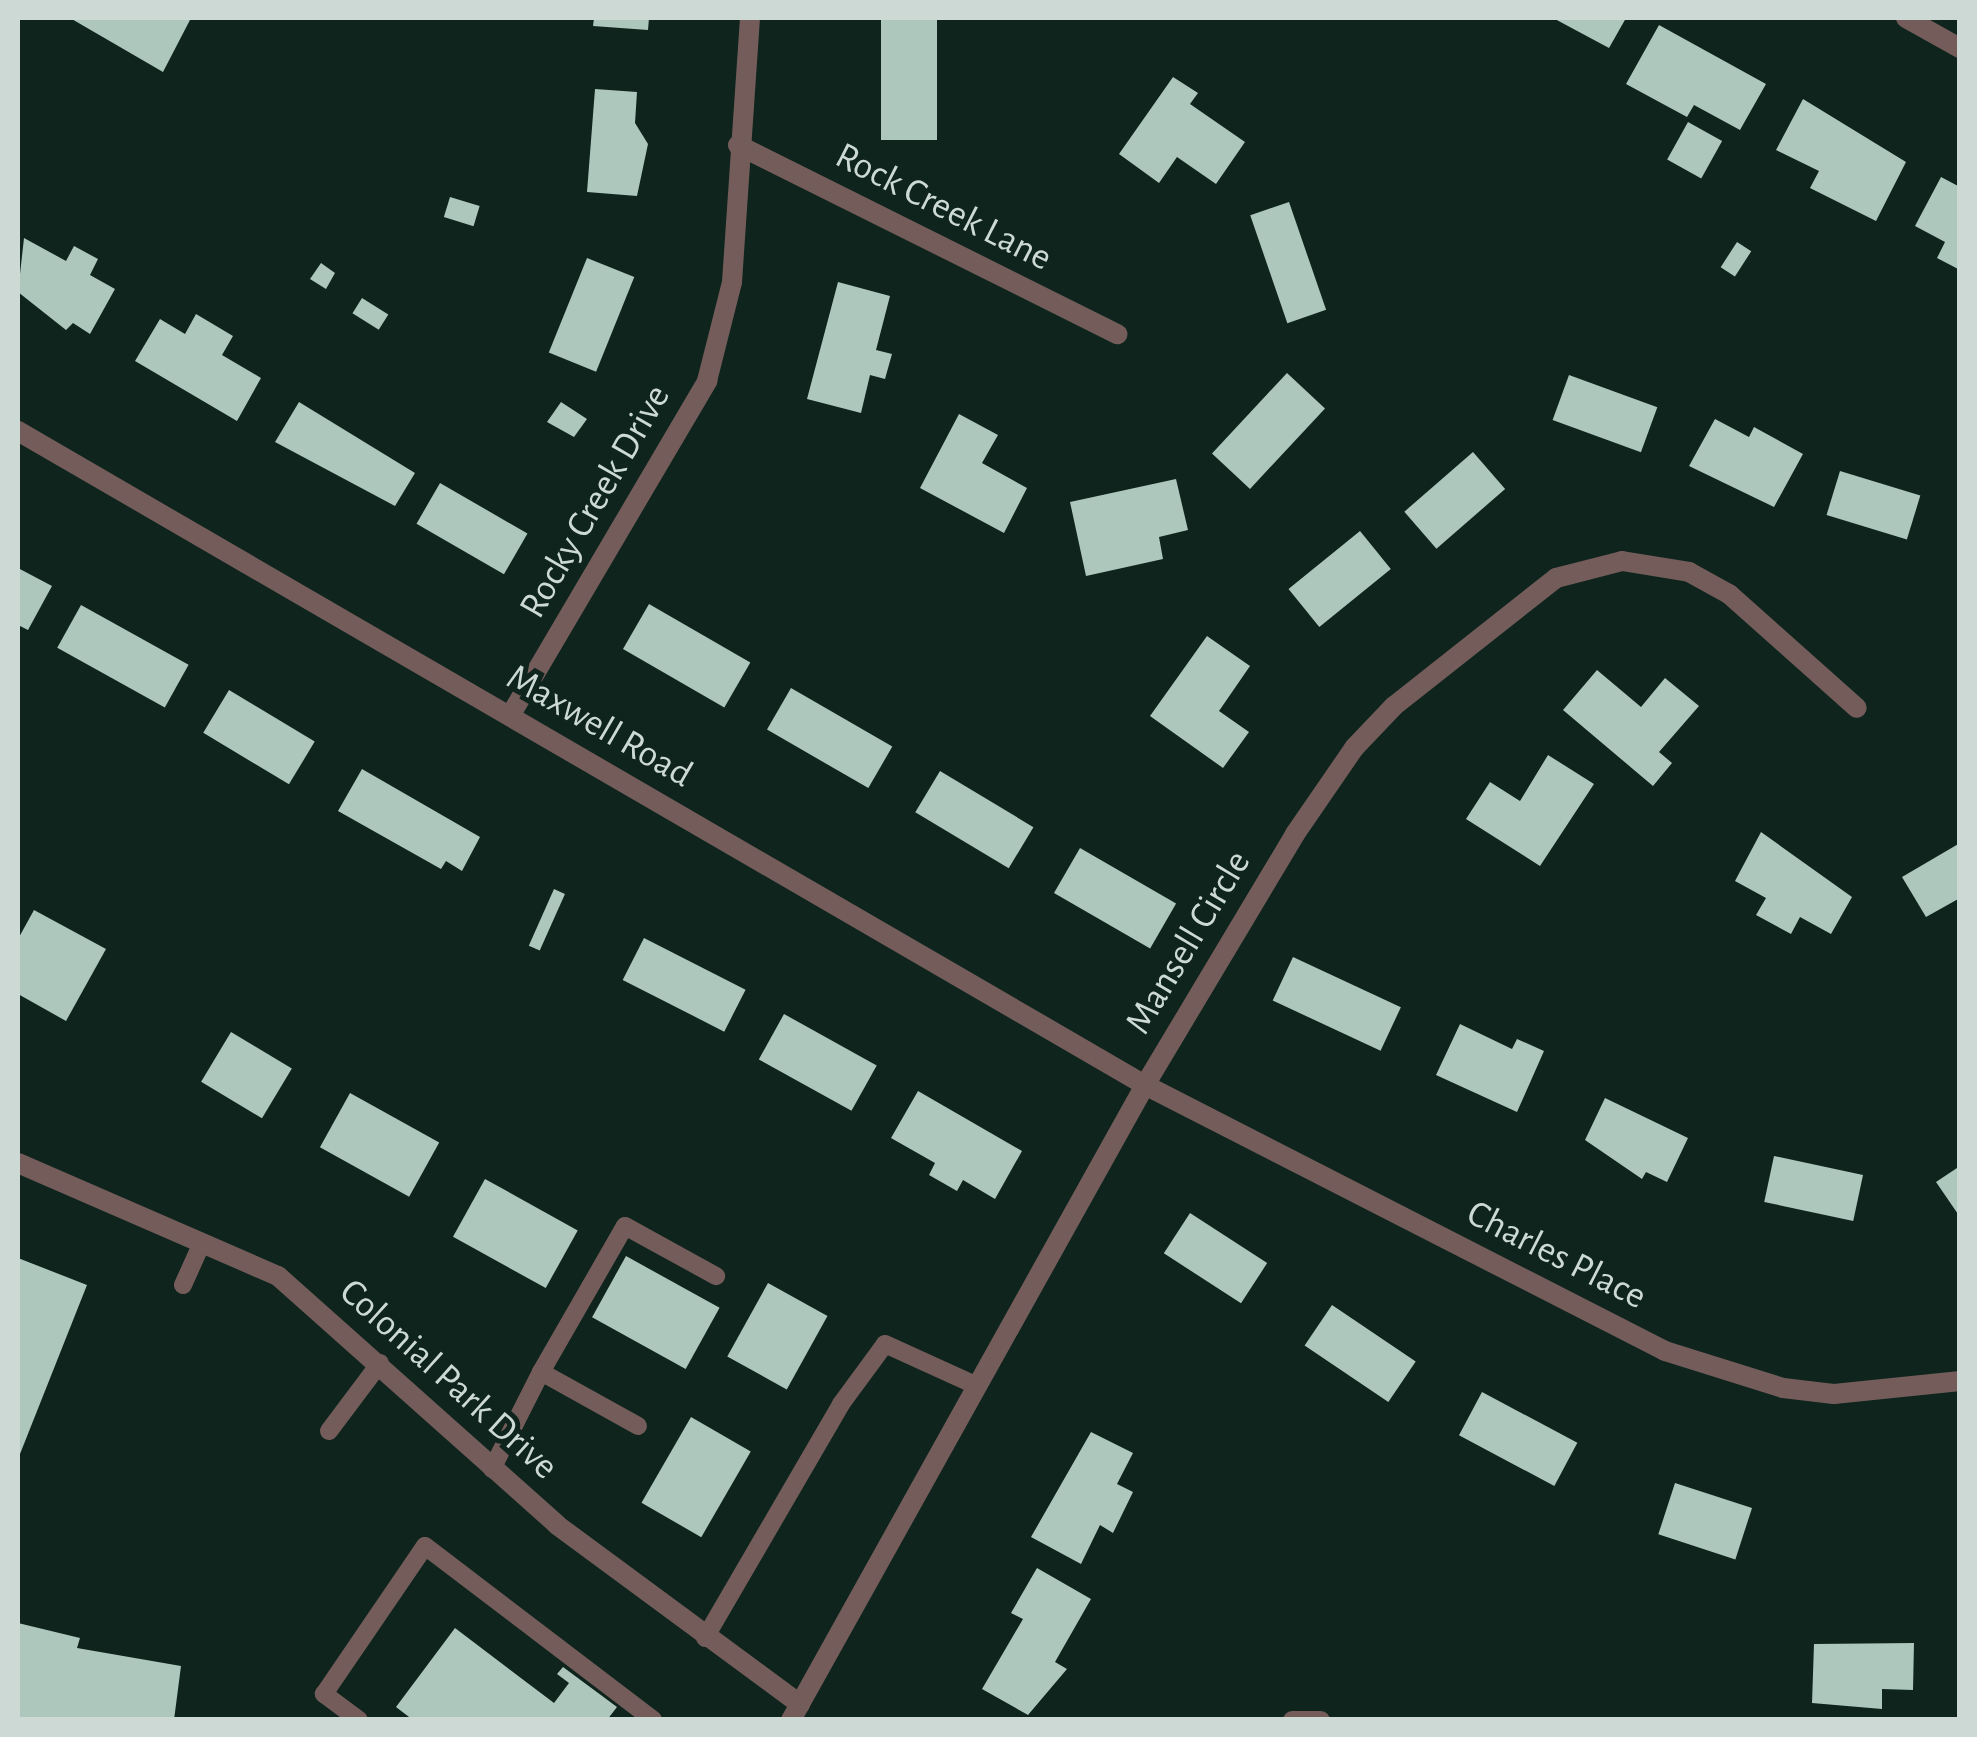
<!DOCTYPE html>
<style>
body{margin:0}
#map{position:relative;width:1977px;height:1737px;overflow:hidden;background:#0e241d;font-family:"Alegreya Sans",sans-serif}
div>[style]{position:absolute}
.building>*{inset:0;background:#adc7bd;transform-origin:0 0}
.service>*{height:18px;margin:-9px;padding:0 9px;transform-origin:9px;border-radius:9px;background:#735c5a}
.minor>*{height:20px;margin:-10px;padding:0 10px;transform-origin:10px;border-radius:10px;background:#735c5a}
span{translate:-50% -50%;white-space:nowrap;text-align:center;line-height:1.15;-webkit-text-stroke:10px #0e241d;paint-order:stroke}
.street-label{font-size:38px;color:#ccd9d4}
.frame{position:absolute;inset:0;border:20px solid #ccd9d4;pointer-events:none}
</style>
<div id="map">
<div class="building">
<i style="clip-path:polygon(70px 18px,191px 18px,163px 72px)"></i>
<i style="clip-path:polygon(594px 18px,649px 18px,648px 30px,593px 26px)"></i>
<i style="left:881px;top:18px;width:56px;height:122px"></i>
<i style="clip-path:polygon(1553px 18px,1626px 18px,1609px 48px)"></i>
<i style="clip-path:polygon(1659px 25px,1766px 84px,1740px 130px,1694px 105px,1687px 117px,1626px 84px)"></i>
<i style="clip-path:polygon(1173px 77px,1198px 93px,1190px 104px,1245px 142px,1216px 184px,1177px 157px,1159px 183px,1119px 154px)"></i>
<i style="clip-path:polygon(595px 89px,637px 92px,635px 123px,648px 144px,637px 196px,587px 192px)"></i>
<i style="clip-path:polygon(1803px 99px,1906px 162px,1876px 221px,1810px 188px,1819px 171px,1776px 150px)"></i>
<i style="left:1688px;top:122px;width:39px;height:43px;rotate:29deg"></i>
<i style="clip-path:polygon(1941px 177px,1960px 187px,1960px 270px,1937px 258px,1945px 242px,1915px 226px)"></i>
<i style="left:450px;top:197px;width:31px;height:21px;rotate:17deg"></i>
<i style="left:1289px;top:202px;width:114px;height:41px;rotate:71deg"></i>
<i style="clip-path:polygon(24px 238px,66px 261px,74px 246px,98px 259px,90px 275px,115px 289px,90px 334px,73px 323px,66px 330px,18px 292px)"></i>
<i style="left:1737px;top:242px;width:17px;height:30px;rotate:33deg"></i>
<i style="left:587px;top:258px;width:51px;height:102px;rotate:22deg"></i>
<i style="clip-path:polygon(321px 263px,335px 273px,326px 289px,310px 279px)"></i>
<i style="clip-path:polygon(838px 282px,890px 296px,876px 350px,892px 354px,885px 379px,870px 375px,861px 413px,807px 399px)"></i>
<i style="left:362px;top:298px;width:31px;height:18px;rotate:32deg"></i>
<i style="clip-path:polygon(196px 314px,233px 336px,222px 355px,261px 378px,237px 421px,135px 361px,160px 319px,185px 334px)"></i>
<i style="left:1287px;top:373px;width:52px;height:110px;rotate:43deg"></i>
<i style="left:1569px;top:375px;width:94px;height:48px;rotate:20deg"></i>
<i style="clip-path:polygon(299px 402px,415px 473px,395px 506px,275px 442px)"></i>
<i style="clip-path:polygon(561px 402px,587px 419px,574px 437px,547px 422px)"></i>
<i style="clip-path:polygon(959px 414px,998px 435px,982px 463px,1027px 488px,1004px 533px,920px 488px)"></i>
<i style="clip-path:polygon(1715px 419px,1749px 437px,1754px 427px,1803px 454px,1774px 507px,1689px 466px)"></i>
<i style="left:1473px;top:452px;width:49px;height:91px;rotate:49deg"></i>
<i style="left:1840px;top:471px;width:84px;height:46px;rotate:17deg"></i>
<i style="clip-path:polygon(1176px 479px,1188px 530px,1159px 537px,1163px 559px,1086px 576px,1070px 502px)"></i>
<i style="left:440px;top:483px;width:101px;height:47px;rotate:30deg"></i>
<i style="left:1360px;top:531px;width:49px;height:92px;rotate:51deg"></i>
<i style="clip-path:polygon(18px 568px,52px 586px,28px 630px,18px 625px)"></i>
<i style="left:649px;top:604px;width:117px;height:52px;rotate:30deg"></i>
<i style="left:81px;top:605px;width:123px;height:49px;rotate:29deg"></i>
<i style="clip-path:polygon(1207px 636px,1250px 666px,1219px 711px,1249px 732px,1223px 768px,1150px 716px)"></i>
<i style="clip-path:polygon(1597px 670px,1641px 707px,1665px 678px,1699px 706px,1659px 752px,1672px 763px,1653px 786px,1563px 710px)"></i>
<i style="left:791px;top:688px;width:117px;height:48px;rotate:30deg"></i>
<i style="left:229px;top:690px;width:100px;height:50px;rotate:31deg"></i>
<i style="clip-path:polygon(1548px 755px,1594px 784px,1540px 866px,1466px 819px,1490px 782px,1520px 801px)"></i>
<i style="clip-path:polygon(362px 769px,480px 837px,462px 871px,446px 861px,441px 869px,338px 811px)"></i>
<i style="left:940px;top:771px;width:109px;height:48px;rotate:31deg"></i>
<i style="clip-path:polygon(1761px 832px,1852px 897px,1831px 934px,1800px 917px,1791px 934px,1756px 915px,1766px 898px,1735px 881px)"></i>
<i style="clip-path:polygon(1960px 843px,1960px 898px,1926px 917px,1902px 877px)"></i>
<i style="left:1080px;top:848px;width:111px;height:52px;rotate:30deg"></i>
<i style="left:554px;top:889px;width:12px;height:62px;rotate:24deg"></i>
<i style="clip-path:polygon(34px 910px,106px 949px,66px 1021px,18px 994px,18px 939px)"></i>
<i style="left:644px;top:938px;width:114px;height:47px;rotate:27deg"></i>
<i style="left:1293px;top:957px;width:119px;height:48px;rotate:25deg"></i>
<i style="left:784px;top:1014px;width:106px;height:52px;rotate:29deg"></i>
<i style="clip-path:polygon(1460px 1024px,1512px 1049px,1517px 1039px,1544px 1051px,1517px 1112px,1436px 1075px)"></i>
<i style="left:231px;top:1032px;width:71px;height:58px;rotate:31deg"></i>
<i style="clip-path:polygon(918px 1091px,1022px 1151px,995px 1199px,963px 1180px,957px 1191px,929px 1175px,935px 1163px,891px 1138px)"></i>
<i style="left:350px;top:1093px;width:102px;height:62px;rotate:29deg"></i>
<i style="clip-path:polygon(1605px 1098px,1688px 1138px,1667px 1182px,1646px 1172px,1642px 1179px,1585px 1140px)"></i>
<i style="left:1774px;top:1156px;width:91px;height:47px;rotate:12deg"></i>
<i style="clip-path:polygon(1960px 1166px,1960px 1217px,1936px 1182px)"></i>
<i style="left:485px;top:1179px;width:106px;height:66px;rotate:29deg"></i>
<i style="left:1190px;top:1213px;width:92px;height:48px;rotate:33deg"></i>
<i style="left:626px;top:1256px;width:107px;height:70px;rotate:29deg"></i>
<i style="clip-path:polygon(18px 1258px,87px 1285px,18px 1459px)"></i>
<i style="left:768px;top:1283px;width:68px;height:84px;rotate:29deg"></i>
<i style="left:1332px;top:1305px;width:101px;height:49px;rotate:34deg"></i>
<i style="left:1482px;top:1392px;width:108px;height:49px;rotate:28deg"></i>
<i style="left:691px;top:1417px;width:69px;height:99px;rotate:30deg"></i>
<i style="clip-path:polygon(1091px 1432px,1133px 1453px,1117px 1484px,1133px 1492px,1113px 1533px,1100px 1525px,1081px 1564px,1031px 1537px)"></i>
<i style="left:1675px;top:1483px;width:81px;height:54px;rotate:18deg"></i>
<i style="clip-path:polygon(1037px 1568px,1091px 1599px,1055px 1662px,1067px 1669px,1028px 1715px,982px 1689px,1023px 1619px,1011px 1613px)"></i>
<i style="clip-path:polygon(18px 1623px,80px 1638px,77px 1648px,181px 1666px,174px 1720px,18px 1720px)"></i>
<i style="clip-path:polygon(455px 1628px,554px 1703px,569px 1683px,557px 1674px,563px 1667px,617px 1707px,607px 1720px,413px 1720px,396px 1707px)"></i>
<i style="clip-path:polygon(1914px 1643px,1913px 1690px,1882px 1689px,1882px 1709px,1812px 1703px,1814px 1644px)"></i>
</div>
<div class="service">
<i style="left:183px;top:1285px;width:44px;rotate:-65.8deg"></i>
<i style="left:541px;top:1372px;width:168px;rotate:-60.1deg"></i>
<i style="left:625px;top:1226px;width:104px;rotate:28.8deg"></i>
<i style="left:329px;top:1431px;width:85px;rotate:-53.1deg"></i>
<i style="left:492px;top:1469px;width:109px;rotate:-63.2deg"></i>
<i style="left:541px;top:1372px;width:111px;rotate:29.1deg"></i>
<i style="left:705px;top:1638px;width:271px;rotate:-59.8deg"></i>
<i style="left:841px;top:1404px;width:74px;rotate:-53.7deg"></i>
<i style="left:885px;top:1344px;width:99px;rotate:24.5deg"></i>
<i style="left:359px;top:1720px;width:44px;rotate:-143.4deg"></i>
<i style="left:324px;top:1694px;width:179px;rotate:-55.7deg"></i>
<i style="left:425px;top:1546px;width:287px;rotate:37.3deg"></i>
<i style="left:1292px;top:1720px;width:29px"></i>
</div>
<div class="minor">
<i style="left:1906px;top:18px;width:62px;rotate:29.1deg"></i>
<i style="left:738px;top:145px;width:424px;rotate:26.5deg"></i>
<i style="left:18px;top:431px;width:1303px;rotate:30.13deg"></i>
<i style="left:1145px;top:1085px;width:584px;rotate:27.09deg"></i>
<i style="left:1665px;top:1351px;width:124px;rotate:17.4deg"></i>
<i style="left:1783px;top:1388px;width:51px;rotate:6.7deg"></i>
<i style="left:1834px;top:1394px;width:127px;rotate:-5.9deg"></i>
<i style="left:510px;top:716px;width:389px;rotate:-59.5deg"></i>
<i style="left:707px;top:381px;width:102px;rotate:-75.8deg"></i>
<i style="left:732px;top:282px;width:265px;rotate:-86.1deg"></i>
<i style="left:18px;top:1163px;width:283px;rotate:23.5deg"></i>
<i style="left:278px;top:1276px;width:374px;rotate:41.7deg"></i>
<i style="left:557px;top:1525px;width:302px;rotate:36.4deg"></i>
<i style="left:791px;top:1720px;width:727px;rotate:-60.86deg"></i>
<i style="left:1145px;top:1085px;width:292px;rotate:-59.1deg"></i>
<i style="left:1295px;top:834px;width:104px;rotate:-55.5deg"></i>
<i style="left:1354px;top:748px;width:58px;rotate:-46.4deg"></i>
<i style="left:1394px;top:706px;width:206px;rotate:-38.3deg"></i>
<i style="left:1556px;top:578px;width:68px;rotate:-14.4deg"></i>
<i style="left:1622px;top:561px;width:68px;rotate:9.3deg"></i>
<i style="left:1689px;top:572px;width:46px;rotate:28.8deg"></i>
<i style="left:1729px;top:594px;width:171px;rotate:41.7deg"></i>
</div>
<div class="street-label">
<span style="left:943px;top:208px;rotate:27deg">Rock Creek Lane</span>
<span style="left:596px;top:502px;rotate:-60deg">Rocky Creek Drive</span>
<span style="left:599px;top:727px;rotate:30deg">Maxwell Road</span>
<span style="left:1189px;top:943px;rotate:-59deg">Mansell Circle</span>
<span style="left:1556px;top:1256px;rotate:27deg">Charles Place</span>
<span style="left:448px;top:1380px;rotate:42deg">Colonial Park Drive</span>
</div>
<div class="frame"></div>
</div>
